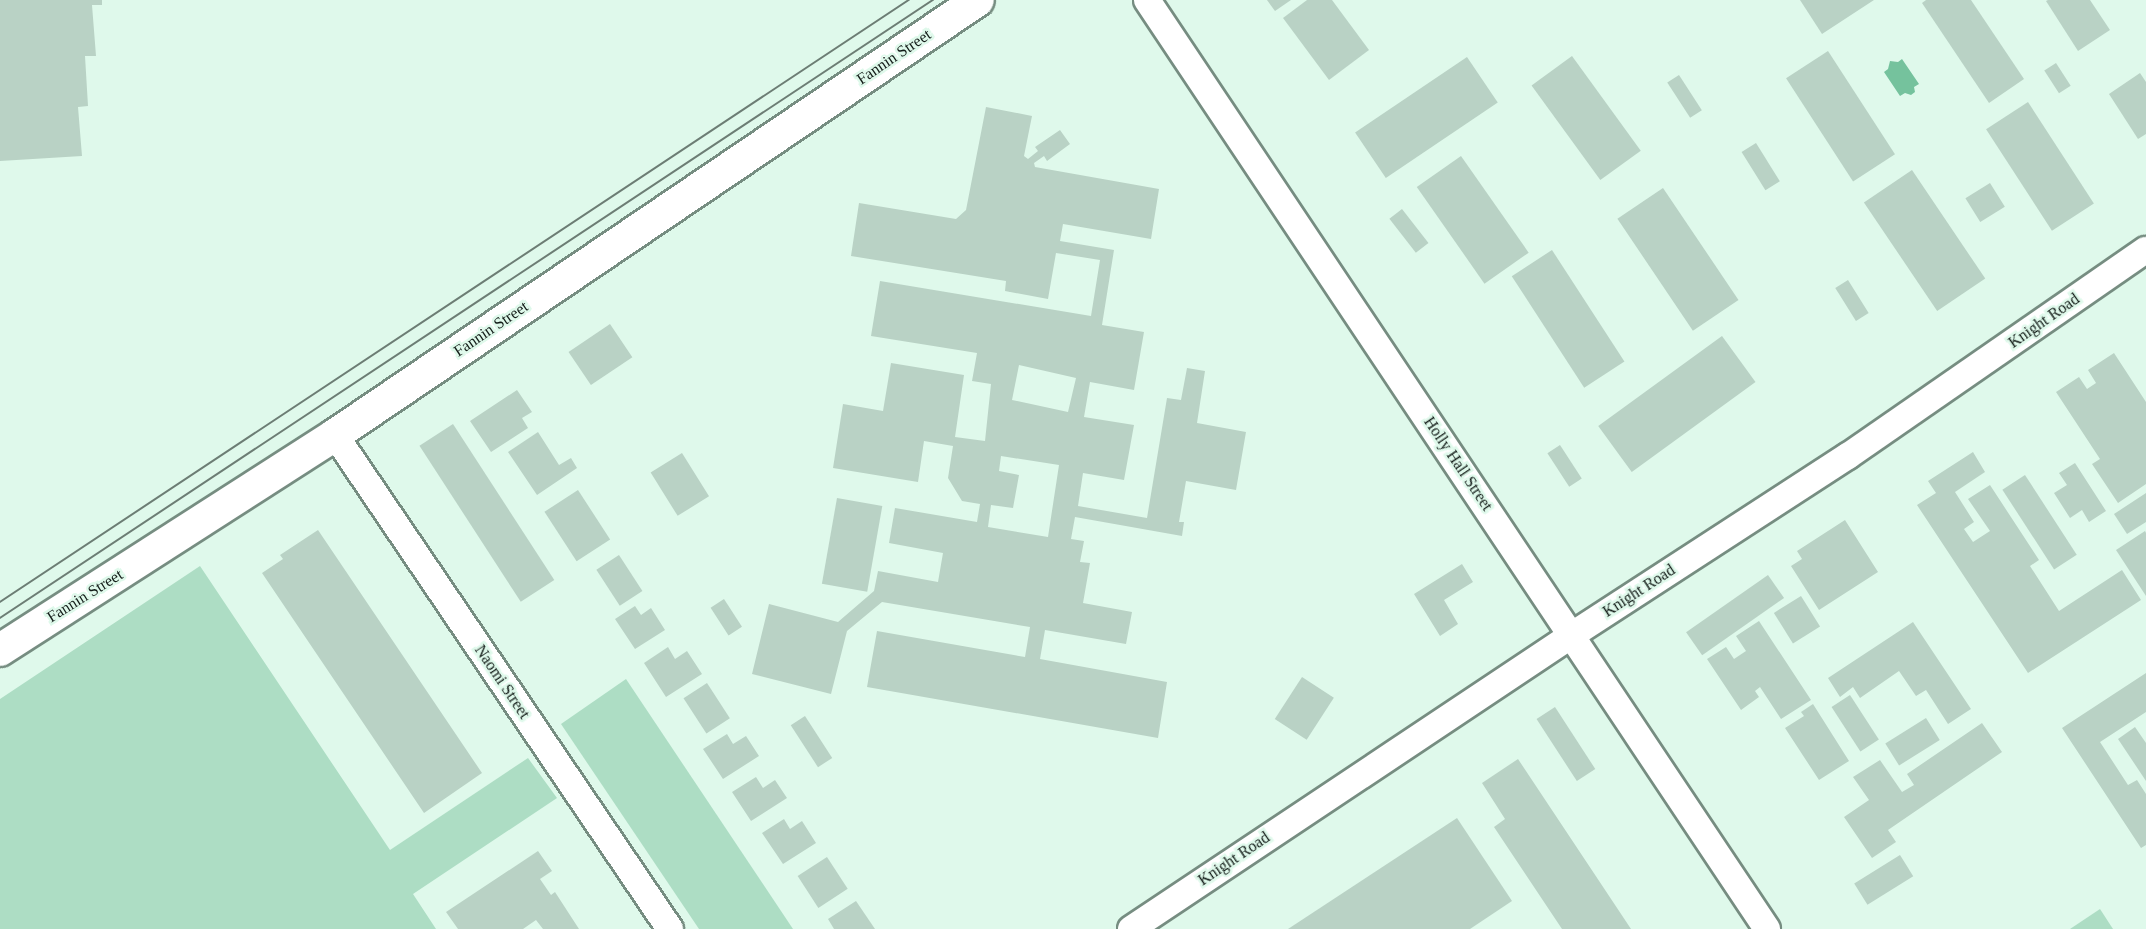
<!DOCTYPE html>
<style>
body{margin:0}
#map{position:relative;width:2146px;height:929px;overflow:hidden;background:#dff9eb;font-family:Georgia,serif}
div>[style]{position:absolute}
.green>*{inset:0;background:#adddc4}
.water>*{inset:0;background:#75c29d}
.building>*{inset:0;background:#b9d2c5;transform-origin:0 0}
.roads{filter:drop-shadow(2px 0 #768d81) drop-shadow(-2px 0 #768d81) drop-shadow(0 2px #768d81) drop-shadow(0 -2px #768d81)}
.minor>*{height:26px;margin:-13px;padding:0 13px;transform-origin:13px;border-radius:13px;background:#fff}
.major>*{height:32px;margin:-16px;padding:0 16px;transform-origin:16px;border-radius:16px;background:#fff}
.tram>*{height:1.5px;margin:-0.75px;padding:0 0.75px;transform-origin:0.75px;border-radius:0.75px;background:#6c7d74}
span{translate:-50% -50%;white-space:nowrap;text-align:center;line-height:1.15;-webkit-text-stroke:5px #dff9eb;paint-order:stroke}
.street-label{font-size:16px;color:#121b17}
</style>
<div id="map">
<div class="green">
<i style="clip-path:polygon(200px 566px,390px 850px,528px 758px,557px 798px,413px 894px,436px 929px,0 929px,0 699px)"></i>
<i style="clip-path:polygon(626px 679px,793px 929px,699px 929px,561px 724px)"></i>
<i style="clip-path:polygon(2100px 909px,2113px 929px,2070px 929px)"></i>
</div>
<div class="water">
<i style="clip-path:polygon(1902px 59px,1919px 84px,1914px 87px,1915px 92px,1911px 95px,1905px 93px,1900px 96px,1884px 72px,1888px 69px,1890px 61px,1898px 62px)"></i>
</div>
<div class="building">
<i style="clip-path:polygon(0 0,102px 0,102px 5px,92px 5px,96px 56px,85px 56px,88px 106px,78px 107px,82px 156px,0 161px)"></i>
<i style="clip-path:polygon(1267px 0,1291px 0,1275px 11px)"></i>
<i style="clip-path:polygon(1307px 0,1332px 0,1369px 50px,1329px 80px,1283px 18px)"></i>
<i style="clip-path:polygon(1800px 0,1874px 0,1822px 34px)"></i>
<i style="clip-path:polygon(1926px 0,1971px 0,2024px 79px,1989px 103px,1922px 3px)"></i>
<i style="clip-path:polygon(2048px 0,2090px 0,2110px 30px,2078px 51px,2046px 1px)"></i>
<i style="left:1828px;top:51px;width:123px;height:50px;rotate:57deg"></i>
<i style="left:1572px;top:56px;width:117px;height:50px;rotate:54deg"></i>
<i style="left:1467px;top:57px;width:55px;height:135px;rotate:56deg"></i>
<i style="left:2056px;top:63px;width:27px;height:14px;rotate:57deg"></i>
<i style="clip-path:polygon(2140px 73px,2146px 82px,2146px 134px,2138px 139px,2109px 94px)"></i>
<i style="left:1679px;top:75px;width:42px;height:14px;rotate:57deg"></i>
<i style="left:2028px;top:102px;width:121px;height:50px;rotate:57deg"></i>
<i style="clip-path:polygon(evenodd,986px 107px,1032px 116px,1024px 156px,1028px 159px,1038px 151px,1035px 147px,1060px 130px,1070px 144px,1047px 161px,1044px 156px,1034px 163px,1035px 167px,1159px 189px,1151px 239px,1063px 224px,1060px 241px,1114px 250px,1102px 325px,1144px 332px,1134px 390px,1090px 382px,1084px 417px,1134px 425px,1124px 480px,1083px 473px,1078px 506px,1147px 518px,1167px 398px,1181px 400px,1187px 368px,1205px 371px,1197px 423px,1246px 432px,1236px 490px,1186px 481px,1179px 522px,1184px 522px,1182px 536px,1075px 517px,1071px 539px,1084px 541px,1080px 562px,1090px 563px,1083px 603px,1132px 612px,1126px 644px,1045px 630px,1040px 659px,1167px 682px,1158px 738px,867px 687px,877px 631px,1025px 657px,1030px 627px,882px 602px,847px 631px,831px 694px,752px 674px,769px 604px,838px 622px,874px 591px,878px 571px,938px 582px,943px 553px,889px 543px,895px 508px,977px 522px,980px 504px,962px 501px,948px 478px,953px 446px,924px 441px,918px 482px,833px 468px,843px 404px,883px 411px,891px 363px,964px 375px,955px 437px,985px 441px,991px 384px,972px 381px,977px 353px,871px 336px,880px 281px,1091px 316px,1100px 260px,1056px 253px,1048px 299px,1005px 291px,1006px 281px,851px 256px,859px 203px,956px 219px,966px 210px,986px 107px,1019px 365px,1076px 378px,1068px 412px,1012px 400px,1019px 365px,986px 107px,1001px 456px,1059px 465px,1048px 537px,988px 527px,991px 505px,1013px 508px,1019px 475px,999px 471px,1001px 456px)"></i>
<i style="left:1756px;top:143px;width:45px;height:17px;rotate:58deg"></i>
<i style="left:1461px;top:156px;width:118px;height:54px;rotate:55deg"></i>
<i style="left:1912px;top:170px;width:131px;height:58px;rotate:56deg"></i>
<i style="left:1990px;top:183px;width:28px;height:29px;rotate:58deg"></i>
<i style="left:1663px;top:188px;width:135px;height:55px;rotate:56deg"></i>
<i style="left:1402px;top:209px;width:43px;height:16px;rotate:52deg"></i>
<i style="left:1552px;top:250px;width:133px;height:48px;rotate:57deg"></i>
<i style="left:1848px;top:280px;width:39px;height:15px;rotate:58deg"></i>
<i style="left:610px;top:324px;width:40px;height:50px;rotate:56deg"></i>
<i style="left:1722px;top:336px;width:57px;height:153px;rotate:54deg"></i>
<i style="clip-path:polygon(2114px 353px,2146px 402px,2146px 484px,2118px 503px,2092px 464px,2100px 459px,2056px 392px,2079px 377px,2087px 389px,2096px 383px,2088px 370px)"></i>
<i style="clip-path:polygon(517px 390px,532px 412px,522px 418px,528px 428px,491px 452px,470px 421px)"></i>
<i style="left:453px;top:424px;width:186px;height:40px;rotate:57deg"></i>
<i style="clip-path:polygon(538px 432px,559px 465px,571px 458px,577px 468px,537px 495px,508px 452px)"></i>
<i style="left:1560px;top:445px;width:40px;height:15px;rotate:57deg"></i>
<i style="clip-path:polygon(1973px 452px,1985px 472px,1955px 492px,1974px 522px,1964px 529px,1973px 542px,1990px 531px,1968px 499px,1990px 485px,2039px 560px,2030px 566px,2059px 611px,2122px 570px,2141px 600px,2028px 673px,1917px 505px,1936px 493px,1928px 481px)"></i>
<i style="left:682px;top:453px;width:51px;height:37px;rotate:58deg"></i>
<i style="clip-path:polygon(2075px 463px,2106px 511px,2089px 522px,2082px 510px,2070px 518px,2054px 493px,2067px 485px,2059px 473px)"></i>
<i style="left:2025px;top:475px;width:95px;height:27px;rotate:57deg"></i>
<i style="left:578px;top:490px;width:59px;height:40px;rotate:57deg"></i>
<i style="clip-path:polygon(2146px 493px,2146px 522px,2127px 534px,2114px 514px)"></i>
<i style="left:837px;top:498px;width:46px;height:87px;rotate:10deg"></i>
<i style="clip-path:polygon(1845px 520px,1878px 572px,1819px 610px,1791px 566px,1802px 559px,1797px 551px)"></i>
<i style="clip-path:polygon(318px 530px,482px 773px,424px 813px,262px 573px,283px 559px,280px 555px)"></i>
<i style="clip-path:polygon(2145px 531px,2146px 533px,2146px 596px,2116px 550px)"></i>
<i style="left:619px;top:555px;width:43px;height:27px;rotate:57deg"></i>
<i style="clip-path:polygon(1462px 564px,1473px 582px,1444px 600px,1458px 624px,1440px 636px,1414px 594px)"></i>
<i style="left:1768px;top:575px;width:28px;height:100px;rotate:55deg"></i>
<i style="left:1801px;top:596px;width:36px;height:32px;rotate:58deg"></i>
<i style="left:724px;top:599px;width:33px;height:16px;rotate:57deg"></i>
<i style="clip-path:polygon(635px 606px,641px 615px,651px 608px,665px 630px,635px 649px,615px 619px)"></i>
<i style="clip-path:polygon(1759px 621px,1811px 700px,1781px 719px,1760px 687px,1755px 691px,1759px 697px,1741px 710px,1707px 659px,1726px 647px,1734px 659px,1746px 651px,1736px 636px)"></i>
<i style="clip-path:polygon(1913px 622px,1971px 709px,1948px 724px,1926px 690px,1916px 696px,1899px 671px,1860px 698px,1853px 687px,1840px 697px,1828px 678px)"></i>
<i style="clip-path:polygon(668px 647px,675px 659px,687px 651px,702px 674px,666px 697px,644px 663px)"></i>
<i style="clip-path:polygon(2146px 673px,2146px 712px,2100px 742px,2128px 785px,2137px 780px,2146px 794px,2146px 845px,2141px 848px,2062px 728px)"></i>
<i style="left:1302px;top:677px;width:38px;height:50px;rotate:33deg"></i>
<i style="left:707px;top:683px;width:42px;height:28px;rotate:57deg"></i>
<i style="left:1850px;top:695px;width:53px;height:22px;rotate:57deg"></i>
<i style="clip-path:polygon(1813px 704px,1849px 761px,1819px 780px,1785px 728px,1804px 716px,1801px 712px)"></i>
<i style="left:1555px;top:707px;width:74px;height:22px;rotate:57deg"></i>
<i style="left:805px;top:716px;width:50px;height:17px;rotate:57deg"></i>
<i style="left:1926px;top:718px;width:26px;height:48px;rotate:58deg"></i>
<i style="clip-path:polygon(1982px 723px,2002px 752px,1888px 830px,1896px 842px,1872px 858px,1844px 817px,1869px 800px,1853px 777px,1880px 760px,1902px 792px,1914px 785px,1907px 774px)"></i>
<i style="clip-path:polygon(2135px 727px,2146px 743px,2146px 781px,2118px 739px)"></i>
<i style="clip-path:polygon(727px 734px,733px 744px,746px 736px,759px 756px,723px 779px,703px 749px)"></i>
<i style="clip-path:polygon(1518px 759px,1631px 929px,1562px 929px,1494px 827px,1505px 819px,1482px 783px)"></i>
<i style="clip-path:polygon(756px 777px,763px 788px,775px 780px,787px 798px,751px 821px,732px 792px)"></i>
<i style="clip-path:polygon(1457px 818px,1512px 901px,1470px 929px,1288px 929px)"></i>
<i style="clip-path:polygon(784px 819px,790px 829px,802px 821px,816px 843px,783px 864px,762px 833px)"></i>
<i style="clip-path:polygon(538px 851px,552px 871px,540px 879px,551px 895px,555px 892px,579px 929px,543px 929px,536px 920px,523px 929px,458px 929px,446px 912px)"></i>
<i style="left:1900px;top:855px;width:25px;height:54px;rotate:58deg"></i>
<i style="left:827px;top:857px;width:38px;height:35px;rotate:57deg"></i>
<i style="clip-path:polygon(856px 901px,875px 929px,834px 929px,828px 919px)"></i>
</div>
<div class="roads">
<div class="minor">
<i style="left:1147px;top:0;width:1117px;rotate:56.28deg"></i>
<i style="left:335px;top:435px;width:597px;rotate:55.86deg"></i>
<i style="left:1131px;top:929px;width:530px;rotate:-33.69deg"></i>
<i style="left:1572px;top:635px;width:329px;rotate:-33deg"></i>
<i style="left:1848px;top:456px;width:362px;rotate:-34.7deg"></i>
</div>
<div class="major">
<i style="left:0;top:650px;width:398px;rotate:-32.7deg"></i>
<i style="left:335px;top:435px;width:776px;rotate:-34.08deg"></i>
</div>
</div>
<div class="tram">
<i style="left:0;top:602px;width:1090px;rotate:-33.52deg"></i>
<i style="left:0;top:618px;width:1119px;rotate:-33.52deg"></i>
</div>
<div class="street-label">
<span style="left:894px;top:57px;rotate:-34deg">Fannin Street</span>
<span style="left:2044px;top:321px;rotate:-35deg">Knight Road</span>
<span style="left:491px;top:329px;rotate:-34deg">Fannin Street</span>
<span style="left:1458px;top:464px;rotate:56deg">Holly Hall Street</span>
<span style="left:1639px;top:591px;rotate:-33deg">Knight Road</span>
<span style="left:85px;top:596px;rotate:-32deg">Fannin Street</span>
<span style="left:502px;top:682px;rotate:56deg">Naomi Street</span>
<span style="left:1234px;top:859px;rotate:-34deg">Knight Road</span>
</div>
</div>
